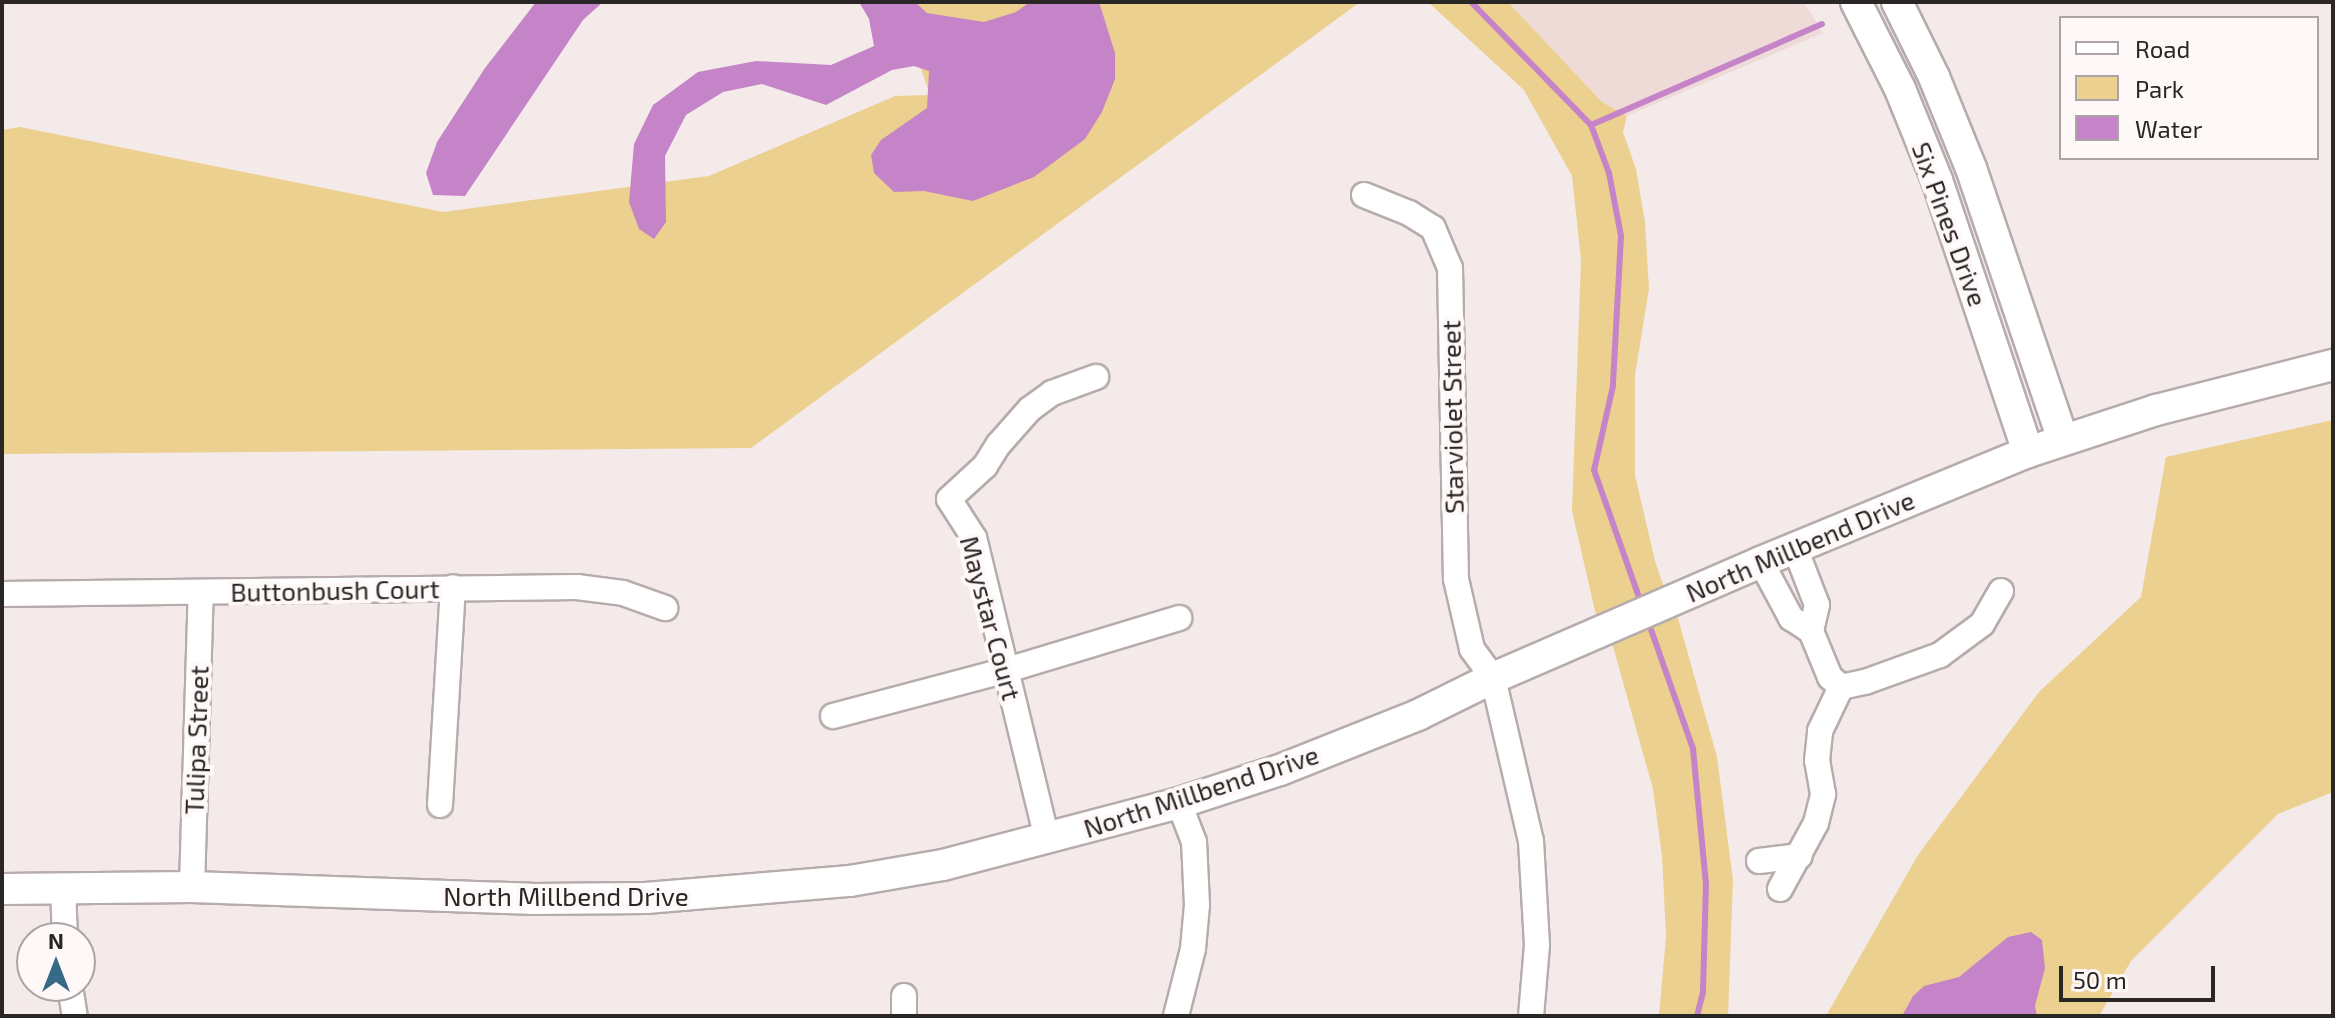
<!DOCTYPE html>
<style>
body{margin:0}
#map{position:relative;width:2335px;height:1018px;overflow:hidden;background:#f4eae9;font-family:"Exo 2",sans-serif}
div>[style]{position:absolute}
.built>*{inset:0;background:#eedbd8}
.green>*{inset:0;background:#ecd08f}
.water>*{inset:0;background:#c684c8}
.stream>*{height:6px;margin:-3px;padding:0 3px;transform-origin:3px;border-radius:3px;background:#c684c8}
.roads{filter:drop-shadow(2px 0 #b6acab) drop-shadow(-2px 0 #b6acab) drop-shadow(0 2px #b6acab) drop-shadow(0 -2px #b6acab)}
.minor>*{height:24px;margin:-12px;padding:0 12px;transform-origin:12px;border-radius:12px;background:#fff}
.tertiary>*{height:30px;margin:-15px;padding:0 15px;transform-origin:15px;border-radius:15px;background:#fff}
span{translate:-50% -50%;white-space:nowrap;text-align:center;line-height:1.15;-webkit-text-stroke:8px #fff8f8;paint-order:stroke}
.street-label{font-size:26px;color:#2a2626}
.frame{position:absolute;inset:0;border:4px solid #2a2626;pointer-events:none}
.legend{position:absolute;left:2059px;top:16px;width:260px;height:144px;box-sizing:border-box;background:#fff8f8;border:2px solid #aaa4a4;margin:0;padding:10px 14px;list-style:none;font-size:24px;color:#2a2626}
.legend li{display:flex;align-items:center;gap:16px;height:40px}
.legend b{width:40px;border:2px solid #aaa4a4}
.north{position:absolute;left:16px;top:922px;width:80px;height:80px;box-sizing:border-box;background:#fff8f8;border:2px solid #aaa4a4;border-radius:50%;rotate:0deg;font-size:22px;font-weight:700;line-height:32px;text-align:center;color:#2a2626}
.north::after{content:'';display:block;margin:auto;width:28px;height:36px;background:#366a86;clip-path:polygon(50% 0,100% 100%,50% 72%,0 100%)}
.scale{position:absolute;left:2059px;top:966px;width:156px;height:36px;box-sizing:border-box;border:4px solid #2a2626;border-top:0;padding-left:10px;font-size:24px;line-height:28px;white-space:nowrap;color:#2a2626;-webkit-text-stroke:6px #fff8f8;paint-order:stroke}
</style>
<div id="map">
<div class="built">
<i style="clip-path:polygon(1508px 2px,1804px 2px,1823px 33px,1627px 116px,1602px 102px)"></i>
</div>
<div class="green">
<i style="clip-path:polygon(877px 2px,1360px 2px,751px 448px,2px 454px,2px 130px,20px 127px,443px 212px,709px 176px,895px 96px,930px 95px,917px 57px)"></i>
<i style="clip-path:polygon(1428px 2px,1508px 2px,1602px 102px,1627px 116px,1623px 132px,1636px 169px,1645px 222px,1649px 289px,1635px 375px,1635px 475px,1655px 561px,1664px 587px,1596px 615px,1572px 511px,1581px 260px,1572px 176px,1524px 90px)"></i>
<i style="clip-path:polygon(2333px 420px,2333px 792px,2278px 814px,2131px 961px,2099px 1016px,1826px 1016px,1918px 855px,2039px 692px,2141px 597px,2166px 457px)"></i>
<i style="clip-path:polygon(1677px 615px,1717px 757px,1733px 880px,1728px 1016px,1659px 1016px,1666px 936px,1662px 856px,1653px 789px,1612px 643px)"></i>
</div>
<div class="water">
<i style="clip-path:polygon(536px 2px,603px 2px,583px 20px,465px 196px,433px 195px,426px 173px,437px 142px,485px 68px)"></i>
<i style="clip-path:polygon(859px 2px,915px 2px,927px 13px,984px 22px,1016px 12px,1030px 2px,1099px 2px,1115px 53px,1115px 79px,1102px 112px,1085px 139px,1034px 177px,973px 201px,924px 191px,894px 192px,874px 173px,871px 155px,881px 140px,927px 108px,929px 71px,914px 66px,892px 70px,826px 105px,762px 84px,723px 92px,686px 115px,665px 156px,666px 222px,654px 239px,639px 229px,629px 202px,634px 144px,653px 105px,698px 72px,756px 61px,831px 65px,874px 46px,869px 19px)"></i>
<i style="clip-path:polygon(2031px 932px,2042px 940px,2045px 968px,2035px 1006px,2037px 1016px,1902px 1016px,1913px 996px,1924px 986px,1959px 977px,2008px 937px)"></i>
</div>
<div class="stream">
<i style="left:1471px;top:2px;width:172px;rotate:45.7deg"></i>
<i style="left:1591px;top:125px;width:51px;rotate:69.4deg"></i>
<i style="left:1609px;top:173px;width:64px;rotate:79.2deg"></i>
<i style="left:1621px;top:236px;width:150px;rotate:93.1deg"></i>
<i style="left:1613px;top:386px;width:86px;rotate:102.7deg"></i>
<i style="left:1594px;top:470px;width:141px;rotate:70.5deg"></i>
<i style="left:1591px;top:125px;width:252px;rotate:-23.6deg"></i>
<i style="left:1648px;top:621px;width:136px;rotate:70.6deg"></i>
<i style="left:1693px;top:749px;width:135px;rotate:84.5deg"></i>
<i style="left:1706px;top:883px;width:109px;rotate:91.6deg"></i>
<i style="left:1703px;top:992px;width:25px;rotate:104deg"></i>
</div>
<div class="roads">
<div class="minor">
<i style="left:1364px;top:195px;width:48px;rotate:21.8deg"></i>
<i style="left:1409px;top:213px;width:28px;rotate:32deg"></i>
<i style="left:1433px;top:228px;width:43px;rotate:67deg"></i>
<i style="left:1450px;top:268px;width:311px;rotate:88.9deg"></i>
<i style="left:1456px;top:579px;width:72px;rotate:77.1deg"></i>
<i style="left:1472px;top:649px;width:36px;rotate:54deg"></i>
<i style="left:1493px;top:678px;width:167px;rotate:76.9deg"></i>
<i style="left:1531px;top:841px;width:104px;rotate:86.7deg"></i>
<i style="left:1537px;top:945px;width:71px;rotate:94.8deg"></i>
<i style="left:1795px;top:548px;width:61px;rotate:68.9deg"></i>
<i style="left:1817px;top:605px;width:27px;rotate:103deg"></i>
<i style="left:1761px;top:562px;width:64px;rotate:61.8deg"></i>
<i style="left:1791px;top:618px;width:24px;rotate:33deg"></i>
<i style="left:1811px;top:631px;width:50px;rotate:67.6deg"></i>
<i style="left:1830px;top:677px;width:15px;rotate:42deg"></i>
<i style="left:1841px;top:687px;width:25px;rotate:-12deg"></i>
<i style="left:1865px;top:682px;width:80px;rotate:-19.8deg"></i>
<i style="left:1940px;top:655px;width:52px;rotate:-36.4deg"></i>
<i style="left:1982px;top:624px;width:38px;rotate:-60deg"></i>
<i style="left:2px;top:594px;width:575px;rotate:-0.7deg"></i>
<i style="left:577px;top:587px;width:46px;rotate:7.4deg"></i>
<i style="left:623px;top:593px;width:45px;rotate:19.7deg"></i>
<i style="left:833px;top:716px;width:180px;rotate:-14.8deg"></i>
<i style="left:1007px;top:670px;width:180px;rotate:-16.8deg"></i>
<i style="left:440px;top:805px;width:218px;rotate:-86.6deg"></i>
<i style="left:1047px;top:839px;width:310px;rotate:-103.6deg"></i>
<i style="left:974px;top:538px;width:46px;rotate:-122.7deg"></i>
<i style="left:949px;top:499px;width:49px;rotate:-42.5deg"></i>
<i style="left:985px;top:466px;width:26px;rotate:-58deg"></i>
<i style="left:999px;top:444px;width:47px;rotate:-48.5deg"></i>
<i style="left:1030px;top:409px;width:27px;rotate:-36deg"></i>
<i style="left:1052px;top:393px;width:47px;rotate:-20deg"></i>
<i style="left:1759px;top:861px;width:41px;rotate:-7deg"></i>
<i style="left:63px;top:887px;width:51px;rotate:87.8deg"></i>
<i style="left:192px;top:887px;width:295px;rotate:-88.3deg"></i>
<i style="left:1780px;top:889px;width:75px;rotate:-61.4deg"></i>
<i style="left:1816px;top:823px;width:30px;rotate:-76deg"></i>
<i style="left:1823px;top:794px;width:34px;rotate:-100deg"></i>
<i style="left:1817px;top:761px;width:30px;rotate:-84deg"></i>
<i style="left:1820px;top:731px;width:49px;rotate:-64.5deg"></i>
<i style="left:70px;top:986px;width:30px;rotate:81deg"></i>
<i style="left:904px;top:1016px;width:20px;rotate:-90deg"></i>
<i style="left:1176px;top:1016px;width:69px;rotate:-75.8deg"></i>
<i style="left:1193px;top:949px;width:44px;rotate:-84.8deg"></i>
<i style="left:1197px;top:905px;width:63px;rotate:-92.7deg"></i>
<i style="left:1194px;top:842px;width:42px;rotate:-111deg"></i>
</div>
<div class="tertiary">
<i style="left:1856px;top:2px;width:97px;rotate:63.2deg"></i>
<i style="left:1900px;top:89px;width:98px;rotate:67.9deg"></i>
<i style="left:1937px;top:180px;width:287px;rotate:71.5deg"></i>
<i style="left:1897px;top:2px;width:84px;rotate:63.7deg"></i>
<i style="left:1934px;top:77px;width:98px;rotate:67.9deg"></i>
<i style="left:1971px;top:168px;width:287px;rotate:71.3deg"></i>
<i style="left:2px;top:889px;width:190px;rotate:-0.6deg"></i>
<i style="left:192px;top:887px;width:340px;rotate:2deg"></i>
<i style="left:532px;top:899px;width:114px;rotate:-0.5deg"></i>
<i style="left:646px;top:898px;width:205px;rotate:-4.8deg"></i>
<i style="left:850px;top:881px;width:94px;rotate:-9.8deg"></i>
<i style="left:943px;top:865px;width:244px;rotate:-14.7deg"></i>
<i style="left:1179px;top:803px;width:106px;rotate:-18.1deg"></i>
<i style="left:1280px;top:770px;width:149px;rotate:-21.7deg"></i>
<i style="left:1418px;top:715px;width:84px;rotate:-26.3deg"></i>
<i style="left:1493px;top:678px;width:292px;rotate:-23.4deg"></i>
<i style="left:1761px;top:562px;width:289px;rotate:-22.4deg"></i>
<i style="left:2028px;top:452px;width:135px;rotate:-18.2deg"></i>
<i style="left:2156px;top:410px;width:183px;rotate:-14.3deg"></i>
</div>
</div>
<div class="street-label">
<span style="left:1950px;top:224px;rotate:70deg">Six Pines Drive</span>
<span style="left:1452px;top:417px;rotate:-91deg">Starviolet Street</span>
<span style="left:1800px;top:546px;rotate:-23deg">North Millbend Drive</span>
<span style="left:335px;top:590px;rotate:-1deg">Buttonbush Court</span>
<span style="left:991px;top:618px;rotate:75deg">Maystar Court</span>
<span style="left:196px;top:740px;rotate:-88deg">Tulipa Street</span>
<span style="left:1201px;top:791px;rotate:-18deg">North Millbend Drive</span>
<span style="left:566px;top:896px">North Millbend Drive</span>
</div>
<div class="frame"></div>
<ul class="legend">
<li><b style="height:10px;background:#fff"></b>Road</li>
<li><b style="height:22px;background:#ecd08f"></b>Park</li>
<li><b style="height:22px;background:#c684c8"></b>Water</li>
</ul>
<div class="north">N</div>
<div class="scale">50 m</div>
</div>
